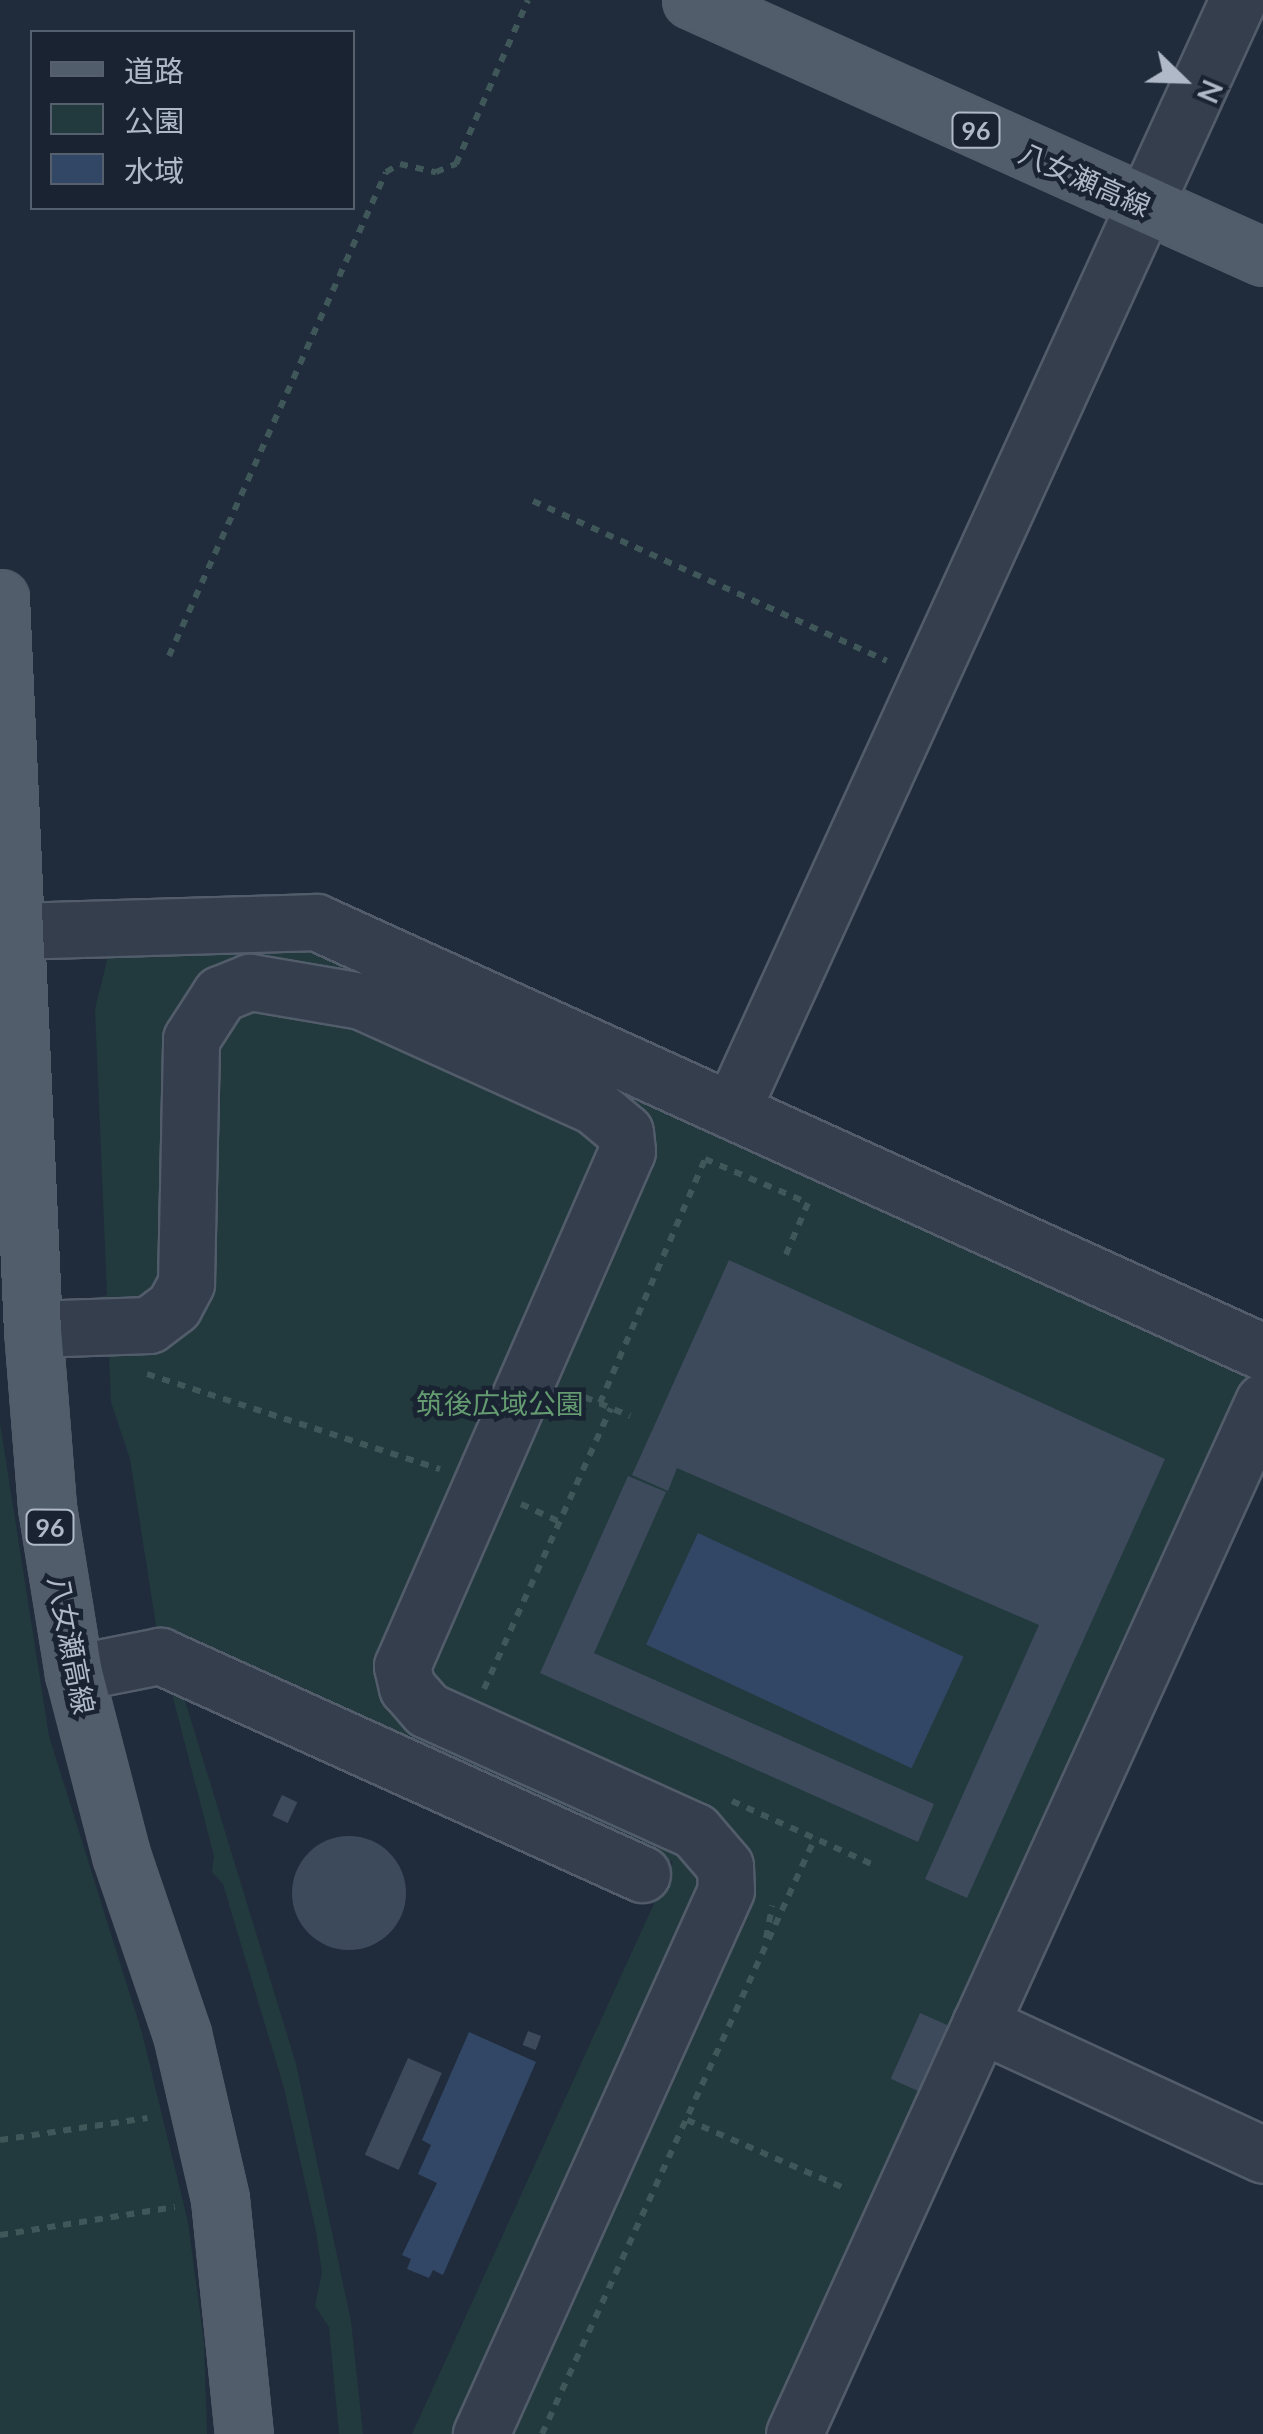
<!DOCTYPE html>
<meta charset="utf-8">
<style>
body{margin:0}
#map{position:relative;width:1263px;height:2434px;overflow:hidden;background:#202c3c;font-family:Lato,"Noto Sans JP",sans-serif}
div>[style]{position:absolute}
.green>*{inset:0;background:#223a3d}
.water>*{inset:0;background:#324765;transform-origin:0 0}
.building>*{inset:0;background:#3c4a5c;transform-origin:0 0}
.round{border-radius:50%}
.path>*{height:6px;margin-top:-3px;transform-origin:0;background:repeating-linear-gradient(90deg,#40575a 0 8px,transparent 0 16px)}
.roads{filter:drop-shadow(2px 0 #525c6a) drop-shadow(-2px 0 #525c6a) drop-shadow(0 2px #525c6a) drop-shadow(0 -2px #525c6a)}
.minor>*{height:55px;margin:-27.5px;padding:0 27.5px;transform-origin:27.5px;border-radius:27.5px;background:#343e4c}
.major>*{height:55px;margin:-27.5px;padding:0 27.5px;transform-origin:27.5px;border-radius:27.5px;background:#525d6c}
span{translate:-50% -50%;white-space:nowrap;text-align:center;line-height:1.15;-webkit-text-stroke:9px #192331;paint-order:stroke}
.shield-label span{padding:2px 8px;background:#192331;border:2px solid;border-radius:8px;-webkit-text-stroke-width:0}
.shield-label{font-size:25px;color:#afb9c8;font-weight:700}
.street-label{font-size:28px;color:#afb9c8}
.park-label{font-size:28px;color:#649b71}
.legend{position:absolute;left:30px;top:30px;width:325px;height:180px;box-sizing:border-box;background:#192331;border:2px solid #555f6d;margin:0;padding:12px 18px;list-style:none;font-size:30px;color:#afb9c8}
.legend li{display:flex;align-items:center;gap:20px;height:50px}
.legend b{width:50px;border:2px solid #555f6d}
.north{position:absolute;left:1133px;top:30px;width:100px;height:100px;-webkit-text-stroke:8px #192331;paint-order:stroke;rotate:113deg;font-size:28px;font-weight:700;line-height:40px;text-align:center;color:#afb9c8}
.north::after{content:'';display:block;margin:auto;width:35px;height:45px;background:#afb9c8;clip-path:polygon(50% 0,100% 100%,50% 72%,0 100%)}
</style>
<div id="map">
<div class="green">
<i style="clip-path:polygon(306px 940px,1247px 1372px,1253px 1386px,779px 2434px,412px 2434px,673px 1862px,157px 1632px,130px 1459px,111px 1402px,107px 1305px,84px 1302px,107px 1295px,95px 1009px,111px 945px)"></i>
<i style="clip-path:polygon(0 1423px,49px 1736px,142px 2033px,188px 2222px,204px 2343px,207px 2434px,0 2434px)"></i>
<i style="clip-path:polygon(171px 1690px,183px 1694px,296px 2064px,351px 2321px,363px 2434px,339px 2434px,329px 2327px,315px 2306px,322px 2273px,316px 2231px,284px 2088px,223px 1884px,212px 1872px,214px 1856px)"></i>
</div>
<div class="water">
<i style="left:698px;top:1533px;width:293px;height:123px;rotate:25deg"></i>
<i style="clip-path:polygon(469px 2032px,536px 2062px,443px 2275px,433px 2270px,429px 2278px,407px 2269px,411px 2259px,402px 2255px,437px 2183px,418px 2174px,431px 2145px,422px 2140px)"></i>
</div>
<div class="building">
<i style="clip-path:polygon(729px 1260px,1165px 1459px,967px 1898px,925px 1879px,1039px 1625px,677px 1468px,668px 1491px,632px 1475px)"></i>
<i style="clip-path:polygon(628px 1476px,666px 1492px,594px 1653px,934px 1804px,918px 1842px,540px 1673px)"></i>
<i style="left:282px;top:1795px;width:17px;height:23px;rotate:25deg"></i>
<i class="round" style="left:292px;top:1836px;width:114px;height:114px"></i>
<i style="left:920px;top:2013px;width:39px;height:72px;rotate:24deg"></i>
<i style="left:528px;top:2031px;width:14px;height:15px;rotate:21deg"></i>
<i style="left:408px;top:2058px;width:37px;height:106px;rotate:24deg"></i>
</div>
<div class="path">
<i style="left:533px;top:501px;width:388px;rotate:24.3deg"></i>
<i style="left:169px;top:656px;width:530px;rotate:-65.85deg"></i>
<i style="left:386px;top:172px;width:16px;rotate:-30deg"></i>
<i style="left:400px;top:164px;width:37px;rotate:13deg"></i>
<i style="left:436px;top:172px;width:22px;rotate:-22deg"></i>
<i style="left:456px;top:164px;width:179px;rotate:-66.3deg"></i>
<i style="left:147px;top:1374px;width:308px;rotate:18deg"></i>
<i style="left:570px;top:1391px;width:65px;rotate:22.6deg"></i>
<i style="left:600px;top:1403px;width:266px;rotate:-66.7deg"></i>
<i style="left:705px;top:1159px;width:112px;rotate:23.1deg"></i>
<i style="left:808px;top:1203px;width:61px;rotate:113.2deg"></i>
<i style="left:521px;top:1504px;width:43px;rotate:24.8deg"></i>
<i style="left:484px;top:1689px;width:308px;rotate:-65.7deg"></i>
<i style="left:732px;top:1801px;width:158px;rotate:24.3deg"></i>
<i style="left:766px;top:1938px;width:33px;rotate:-79deg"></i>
<i style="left:687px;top:2120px;width:171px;rotate:23.4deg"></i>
<i style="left:0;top:2140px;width:149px;rotate:-8.5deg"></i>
<i style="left:0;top:2235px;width:177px;rotate:-9.1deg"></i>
<i style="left:542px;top:2434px;width:656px;rotate:-65.39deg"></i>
</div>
<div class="roads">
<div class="minor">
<i style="left:16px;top:931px;width:300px;rotate:-1.7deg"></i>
<i style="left:316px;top:922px;width:1040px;rotate:24.42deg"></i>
<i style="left:733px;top:1107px;width:1217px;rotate:-65.48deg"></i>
<i style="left:33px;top:1329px;width:116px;rotate:-2deg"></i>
<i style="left:149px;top:1325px;width:31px;rotate:-37deg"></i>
<i style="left:174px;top:1306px;width:26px;rotate:-62deg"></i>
<i style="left:186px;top:1283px;width:244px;rotate:-88.8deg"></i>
<i style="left:191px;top:1039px;width:54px;rotate:-57.2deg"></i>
<i style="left:220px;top:994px;width:32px;rotate:-22deg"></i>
<i style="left:250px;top:982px;width:113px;rotate:9.7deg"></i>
<i style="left:361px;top:1001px;width:256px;rotate:24.3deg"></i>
<i style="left:594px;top:1106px;width:40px;rotate:40deg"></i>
<i style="left:625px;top:1132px;width:19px;rotate:84deg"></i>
<i style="left:627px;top:1151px;width:562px;rotate:113.6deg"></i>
<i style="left:402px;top:1666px;width:22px;rotate:77deg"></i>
<i style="left:407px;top:1687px;width:30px;rotate:49deg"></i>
<i style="left:427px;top:1710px;width:294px;rotate:24.3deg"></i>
<i style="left:695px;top:1831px;width:46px;rotate:49.4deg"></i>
<i style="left:725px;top:1866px;width:24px;rotate:88deg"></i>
<i style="left:726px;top:1890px;width:597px;rotate:114.25deg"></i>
<i style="left:74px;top:1673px;width:88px;rotate:-11.2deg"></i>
<i style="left:160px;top:1656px;width:529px;rotate:24.34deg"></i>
<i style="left:980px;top:2024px;width:312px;rotate:24.8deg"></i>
<i style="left:794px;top:2434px;width:1134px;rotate:-65.56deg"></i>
</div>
<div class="major">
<i style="left:691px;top:0;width:627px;rotate:24.19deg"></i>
<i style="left:0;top:598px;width:732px;rotate:87.42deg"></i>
<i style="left:33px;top:1329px;width:179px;rotate:85.5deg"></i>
<i style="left:47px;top:1507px;width:168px;rotate:80.8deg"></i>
<i style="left:74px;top:1673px;width:188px;rotate:75.5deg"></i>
<i style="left:121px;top:1855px;width:189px;rotate:71.2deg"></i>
<i style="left:182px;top:2034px;width:169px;rotate:77deg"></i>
<i style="left:220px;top:2199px;width:236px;rotate:84.2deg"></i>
</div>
</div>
<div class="shield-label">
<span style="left:976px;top:130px">96</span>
<span style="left:50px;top:1527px">96</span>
</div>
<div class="street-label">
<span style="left:1085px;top:179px;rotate:24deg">八女瀬高線</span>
<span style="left:72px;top:1645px;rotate:79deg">八女瀬高線</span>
</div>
<div class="park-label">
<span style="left:500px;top:1403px">筑後広域公園</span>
</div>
<ul class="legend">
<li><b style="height:12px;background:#525d6c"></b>道路</li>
<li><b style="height:28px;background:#223a3d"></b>公園</li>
<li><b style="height:28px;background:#324765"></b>水域</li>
</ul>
<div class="north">N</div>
</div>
